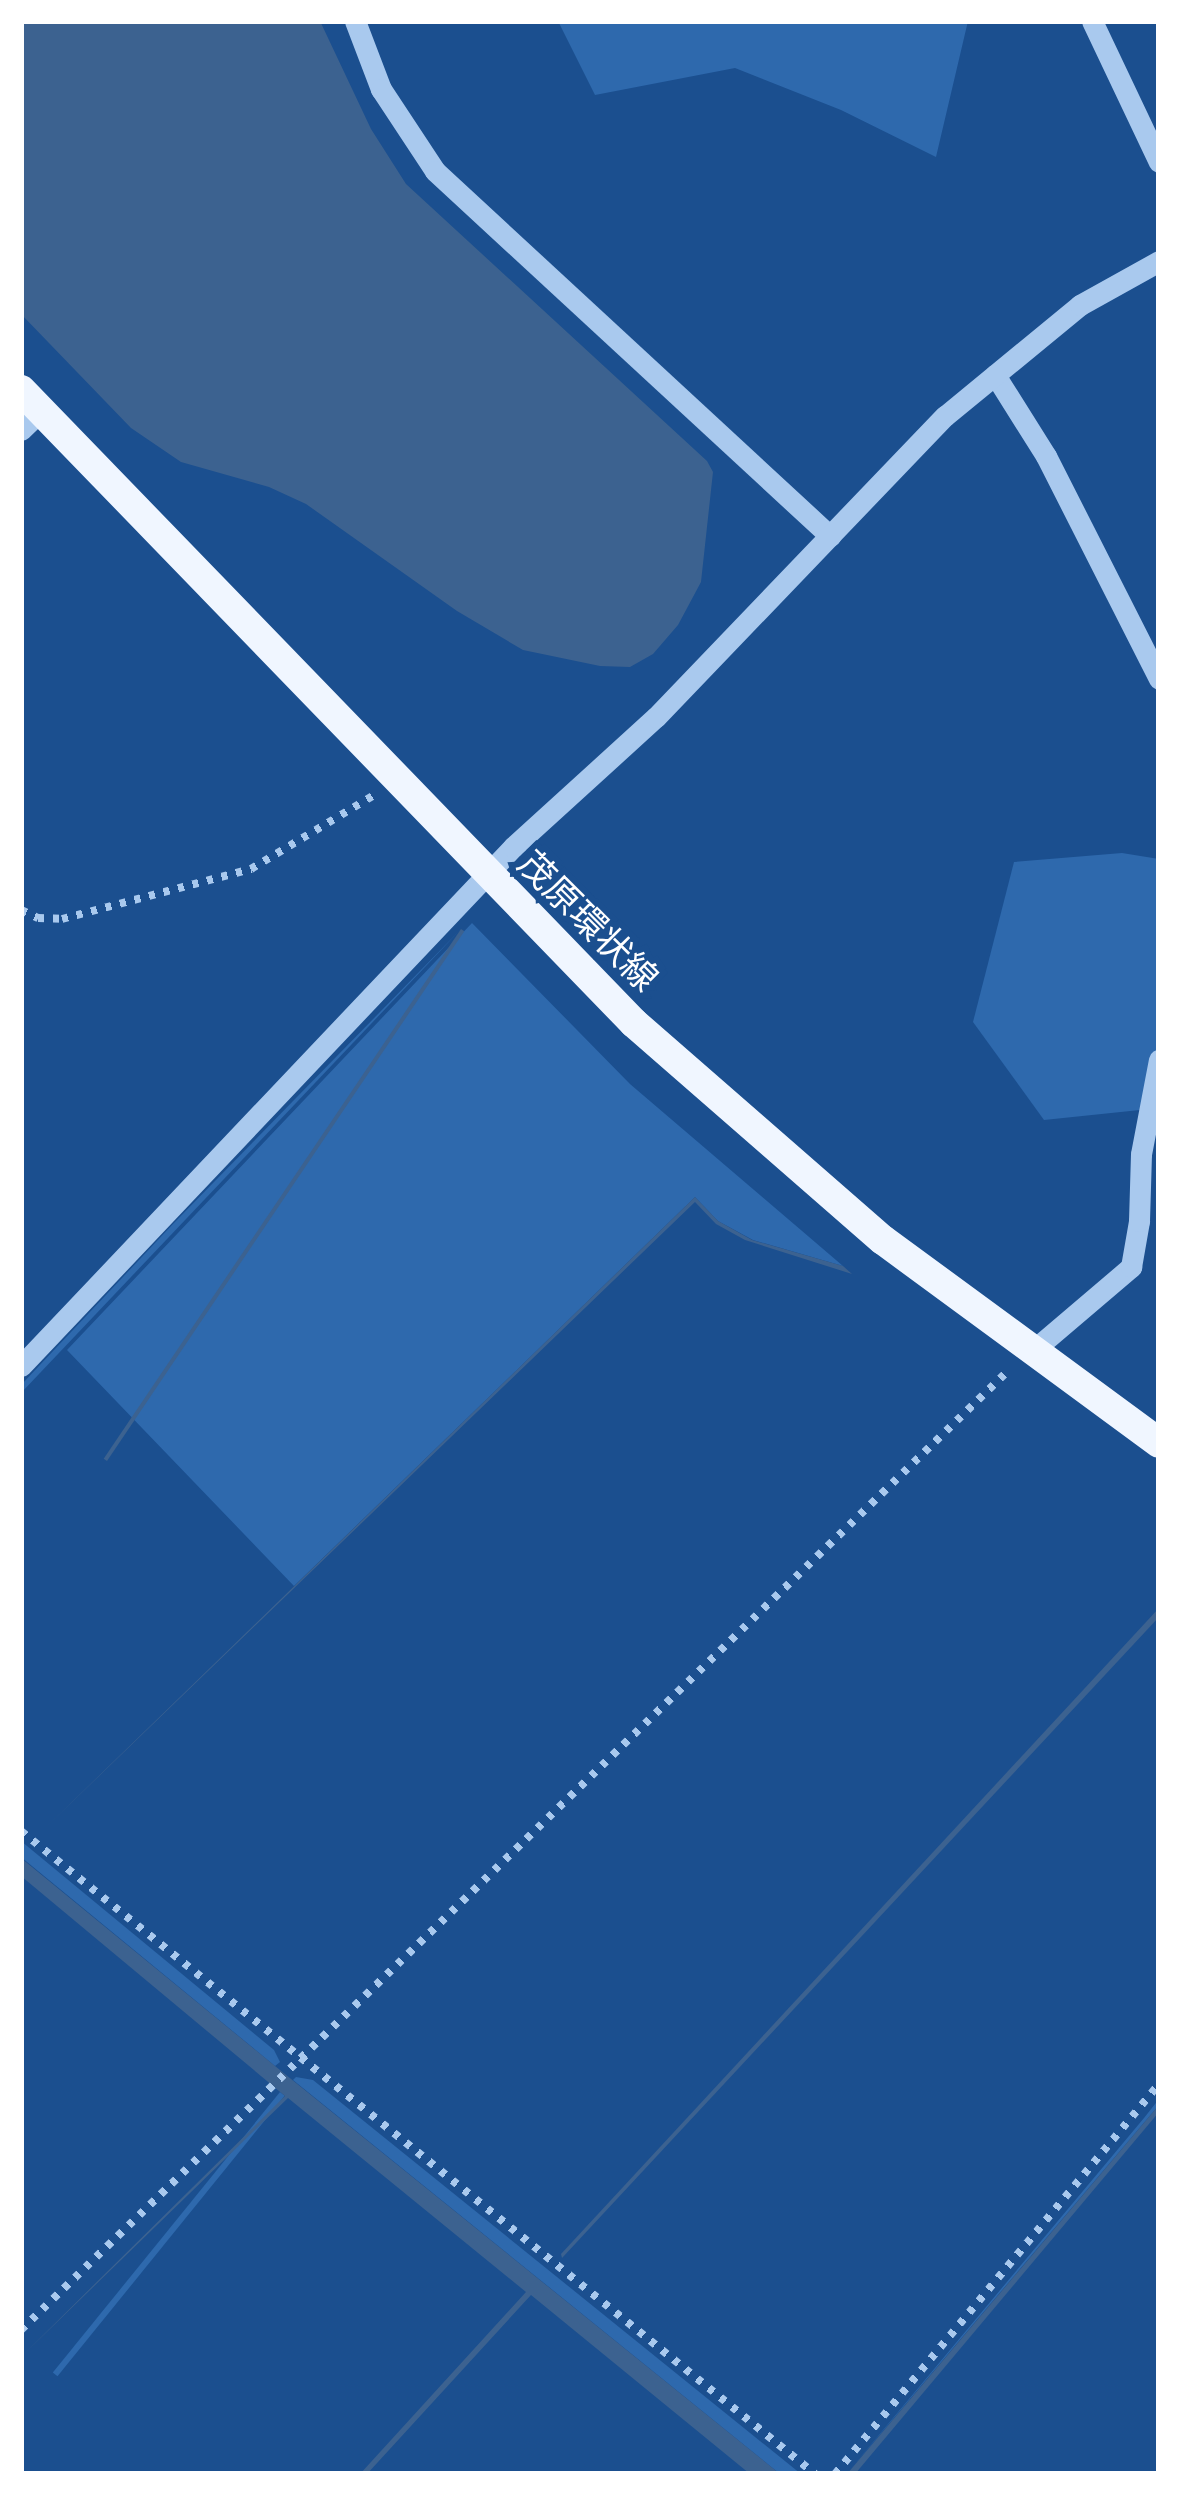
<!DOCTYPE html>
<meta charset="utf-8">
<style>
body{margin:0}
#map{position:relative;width:1180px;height:2495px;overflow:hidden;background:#1b4f8f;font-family:Inter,"Noto Sans JP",sans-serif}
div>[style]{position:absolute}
.green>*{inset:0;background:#2e69ad;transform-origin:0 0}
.water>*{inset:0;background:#3c6290;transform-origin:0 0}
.path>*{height:8px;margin-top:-4px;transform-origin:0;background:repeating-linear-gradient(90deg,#a9c9ee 0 6px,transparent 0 15px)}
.minor>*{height:21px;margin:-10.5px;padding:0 10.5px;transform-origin:10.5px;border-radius:10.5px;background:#a9c9ee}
.major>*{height:30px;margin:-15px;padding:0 15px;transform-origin:15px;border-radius:15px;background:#f0f6ff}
span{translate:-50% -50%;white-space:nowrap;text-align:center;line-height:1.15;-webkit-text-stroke:12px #1b4f8f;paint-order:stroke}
.street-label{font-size:36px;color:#fff}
.frame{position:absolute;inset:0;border:24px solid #fff;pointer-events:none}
</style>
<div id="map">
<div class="green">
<i style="clip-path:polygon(558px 21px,968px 21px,936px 157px,841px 110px,735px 68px,595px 95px)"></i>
<i style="clip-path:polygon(1122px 853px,1159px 859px,1159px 1108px,1044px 1120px,973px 1022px,1014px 862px)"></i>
<i style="clip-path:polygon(472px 923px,630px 1084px,843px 1266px,753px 1240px,718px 1221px,695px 1197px,294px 1586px,67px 1350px)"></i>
<i style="clip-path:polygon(461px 929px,21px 1393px,21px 1385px,172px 1225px)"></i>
<i style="clip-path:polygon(21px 1841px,274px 2050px,280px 2062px,275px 2066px,21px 1857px)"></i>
<i style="clip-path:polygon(296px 2077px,313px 2080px,801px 2474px,780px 2474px,293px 2080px)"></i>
<i style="left:280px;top:2092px;width:6px;height:361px;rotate:39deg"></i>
<i style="clip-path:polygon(1159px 2099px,1159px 2105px,848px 2472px,1144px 2118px)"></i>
</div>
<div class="water">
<i style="clip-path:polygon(21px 21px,320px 21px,371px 129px,406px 184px,707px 461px,713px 472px,701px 582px,678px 625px,653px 654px,630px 667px,600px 666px,523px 650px,457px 611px,306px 504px,269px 487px,181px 462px,131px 428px,21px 314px)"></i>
<i style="left:461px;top:929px;width:4px;height:639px;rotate:34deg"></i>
<i style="clip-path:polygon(695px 1197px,718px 1221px,752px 1240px,843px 1266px,852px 1274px,745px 1240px,716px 1224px,695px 1202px,42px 1831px)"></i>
<i style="clip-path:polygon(1159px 1608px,1159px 1617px,562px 2258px,561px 2254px)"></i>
<i style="clip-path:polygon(21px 1858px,275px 2066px,780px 2474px,750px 2474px,531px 2295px,367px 2474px,360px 2474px,526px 2292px,288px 2098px,21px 2357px,285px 2096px,21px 1876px)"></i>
<i style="clip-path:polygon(1159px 2105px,1159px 2112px,855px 2474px,847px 2474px)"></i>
</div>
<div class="path">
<i style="left:21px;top:910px;width:19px;rotate:25deg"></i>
<i style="left:38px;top:918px;width:24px;rotate:2deg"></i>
<i style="left:62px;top:919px;width:196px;rotate:-14.8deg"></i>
<i style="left:251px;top:869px;width:144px;rotate:-31deg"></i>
<i style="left:21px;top:1831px;width:1022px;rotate:39deg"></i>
<i style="left:21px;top:2330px;width:1379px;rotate:-44.18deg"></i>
<i style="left:835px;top:2474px;width:507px;rotate:-50.28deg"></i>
</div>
<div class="minor">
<i style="left:355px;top:21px;width:73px;rotate:69.1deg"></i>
<i style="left:381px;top:89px;width:98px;rotate:56.6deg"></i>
<i style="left:435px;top:171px;width:538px;rotate:42.74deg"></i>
<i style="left:1092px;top:21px;width:156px;rotate:64.6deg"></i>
<i style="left:995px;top:375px;width:96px;rotate:57.8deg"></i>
<i style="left:1046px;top:456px;width:250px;rotate:63.1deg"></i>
<i style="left:21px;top:430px;width:28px;rotate:-44deg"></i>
<i style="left:1030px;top:1353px;width:133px;rotate:-40.4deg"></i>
<i style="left:1131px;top:1267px;width:47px;rotate:-80.1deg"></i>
<i style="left:1139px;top:1221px;width:67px;rotate:-88.3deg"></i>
<i style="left:1141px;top:1154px;width:96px;rotate:-79.2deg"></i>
<i style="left:21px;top:1366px;width:715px;rotate:-46.53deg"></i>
<i style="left:513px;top:847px;width:193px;rotate:-42.3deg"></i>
<i style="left:656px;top:717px;width:417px;rotate:-46.2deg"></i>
<i style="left:945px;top:416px;width:175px;rotate:-39.4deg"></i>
<i style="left:1080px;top:305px;width:90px;rotate:-29.1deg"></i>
</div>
<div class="major">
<i style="left:21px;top:390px;width:881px;rotate:45.92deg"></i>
<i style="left:634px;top:1023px;width:330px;rotate:41.1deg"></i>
<i style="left:883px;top:1240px;width:343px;rotate:36.3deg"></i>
</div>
<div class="street-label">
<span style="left:588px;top:921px;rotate:45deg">茂原環状線</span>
</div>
<div class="frame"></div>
</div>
